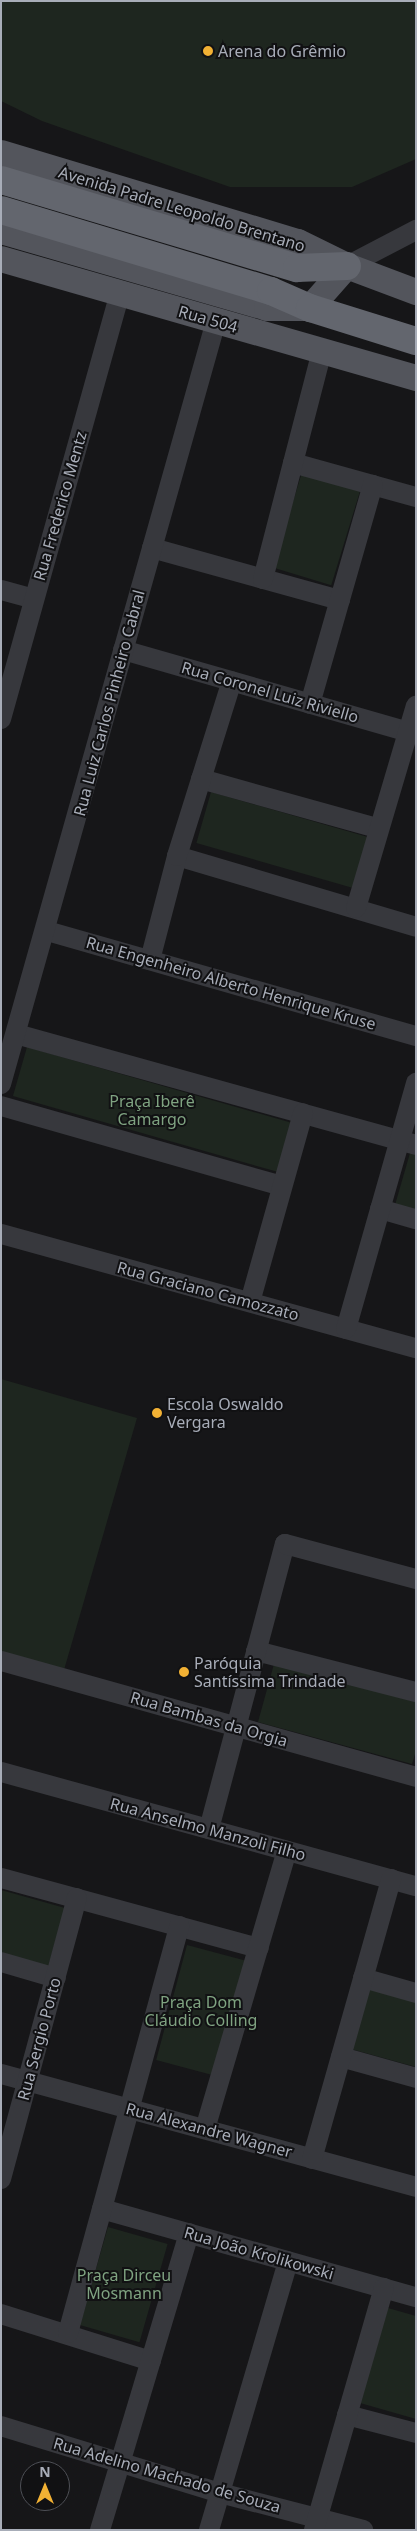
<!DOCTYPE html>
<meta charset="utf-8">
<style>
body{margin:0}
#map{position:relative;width:417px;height:2531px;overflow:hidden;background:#161618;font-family:"Noto Sans",sans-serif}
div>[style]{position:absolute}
.green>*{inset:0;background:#1e261f;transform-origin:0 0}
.minor>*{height:20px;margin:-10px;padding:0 10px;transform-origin:10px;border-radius:10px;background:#37383d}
.major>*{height:26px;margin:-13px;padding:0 13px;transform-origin:13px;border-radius:13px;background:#53555c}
.highway>*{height:28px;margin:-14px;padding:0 14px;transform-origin:14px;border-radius:14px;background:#63666e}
.dots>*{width:14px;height:14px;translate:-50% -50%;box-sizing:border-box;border:2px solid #111113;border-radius:50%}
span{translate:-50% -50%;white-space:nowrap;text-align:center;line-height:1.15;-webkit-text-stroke:4px #111113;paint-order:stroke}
.poi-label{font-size:16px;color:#a8adb8}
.left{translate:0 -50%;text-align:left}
.street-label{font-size:16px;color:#a8adb8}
.park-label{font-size:16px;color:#7fa381}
.frame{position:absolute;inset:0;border:2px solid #a8adb8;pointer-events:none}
.north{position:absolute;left:20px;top:2461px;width:50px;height:50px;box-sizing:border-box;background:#111113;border:1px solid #4d4f55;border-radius:50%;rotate:0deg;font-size:14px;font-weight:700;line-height:20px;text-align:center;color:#a8adb8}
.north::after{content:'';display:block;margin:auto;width:18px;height:22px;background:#f2b134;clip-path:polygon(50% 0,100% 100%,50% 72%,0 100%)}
</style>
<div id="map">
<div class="green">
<i style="clip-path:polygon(1px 1px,416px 1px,416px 159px,352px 187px,230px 187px,42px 121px,1px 101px)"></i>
<i style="left:303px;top:469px;width:61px;height:103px;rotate:17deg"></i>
<i style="left:211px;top:792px;width:163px;height:53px;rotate:16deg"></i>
<i style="left:27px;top:1047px;width:276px;height:51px;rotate:16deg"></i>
<i style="clip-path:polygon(410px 1153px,416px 1154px,416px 1211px,395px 1205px)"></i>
<i style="clip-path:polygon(1px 1379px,137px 1418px,64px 1670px,1px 1652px)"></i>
<i style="clip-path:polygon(274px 1664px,416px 1702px,416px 1751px,412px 1764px,258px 1722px)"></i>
<i style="clip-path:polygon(1px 1890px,65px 1908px,48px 1967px,1px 1953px)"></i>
<i style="left:187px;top:1945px;width:61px;height:119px;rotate:15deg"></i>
<i style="clip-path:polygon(367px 1988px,416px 2001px,416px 2067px,351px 2049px)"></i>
<i style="left:108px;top:2227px;width:62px;height:102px;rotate:16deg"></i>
<i style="clip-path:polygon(388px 2308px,416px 2316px,416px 2419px,360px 2403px)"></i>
</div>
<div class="minor">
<i style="left:347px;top:266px;width:78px;rotate:-27.6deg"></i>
<i style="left:293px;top:463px;width:128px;rotate:15.5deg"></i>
<i style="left:152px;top:548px;width:195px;rotate:15.5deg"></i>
<i style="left:263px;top:579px;width:236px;rotate:-75.5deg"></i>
<i style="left:1px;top:590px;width:34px;rotate:15deg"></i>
<i style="left:123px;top:650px;width:305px;rotate:16deg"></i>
<i style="left:310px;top:704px;width:228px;rotate:-74deg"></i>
<i style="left:1px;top:719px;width:442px;rotate:-74.4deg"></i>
<i style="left:201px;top:779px;width:183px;rotate:15.6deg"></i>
<i style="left:177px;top:856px;width:249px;rotate:16.5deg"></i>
<i style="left:356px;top:908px;width:211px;rotate:-73.5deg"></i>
<i style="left:47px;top:931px;width:384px;rotate:15.9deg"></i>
<i style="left:150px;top:960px;width:107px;rotate:-75.4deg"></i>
<i style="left:177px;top:856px;width:183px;rotate:-72.6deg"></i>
<i style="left:16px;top:1034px;width:415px;rotate:15.5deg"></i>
<i style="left:1px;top:1084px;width:793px;rotate:-74.26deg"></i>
<i style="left:1px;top:1106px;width:291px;rotate:15.9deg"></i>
<i style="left:380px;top:1209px;width:37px;rotate:16deg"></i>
<i style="left:1px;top:1234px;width:430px;rotate:15.4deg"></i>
<i style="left:250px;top:1302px;width:196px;rotate:-74.3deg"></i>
<i style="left:346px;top:1329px;width:256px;rotate:-74.1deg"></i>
<i style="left:256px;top:1651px;width:165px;rotate:14.4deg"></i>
<i style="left:1px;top:1661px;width:431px;rotate:15.6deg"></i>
<i style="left:1px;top:1772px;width:430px;rotate:15.4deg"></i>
<i style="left:209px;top:1829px;width:295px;rotate:-75.1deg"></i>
<i style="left:285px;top:1544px;width:136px;rotate:15deg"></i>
<i style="left:1px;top:1878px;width:267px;rotate:15.2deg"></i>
<i style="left:1px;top:1962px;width:57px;rotate:16.2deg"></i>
<i style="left:363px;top:1978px;width:55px;rotate:15.8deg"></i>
<i style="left:341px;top:2057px;width:78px;rotate:15.6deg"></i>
<i style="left:1px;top:2074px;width:430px;rotate:15.2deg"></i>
<i style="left:205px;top:2129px;width:290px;rotate:-73.6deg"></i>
<i style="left:312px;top:2159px;width:291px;rotate:-74.2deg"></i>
<i style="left:1px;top:2179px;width:291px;rotate:-74.9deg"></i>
<i style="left:102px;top:2209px;width:326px;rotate:15.7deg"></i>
<i style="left:1px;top:2314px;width:157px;rotate:17.4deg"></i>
<i style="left:68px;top:2333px;width:422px;rotate:-74.7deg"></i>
<i style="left:347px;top:2415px;width:71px;rotate:14.6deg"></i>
<i style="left:1px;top:2426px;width:229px;rotate:17deg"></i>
<i style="left:220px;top:2493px;width:148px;rotate:14.5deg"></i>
<i style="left:100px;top:2530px;width:310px;rotate:-73.3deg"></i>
<i style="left:209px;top:2530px;width:280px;rotate:-73.6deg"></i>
<i style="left:314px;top:2530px;width:252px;rotate:-73.9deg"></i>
</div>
<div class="major">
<i style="left:1px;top:153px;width:310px;rotate:16.7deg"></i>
<i style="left:298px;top:242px;width:55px;rotate:26.1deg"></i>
<i style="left:347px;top:266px;width:74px;rotate:20.6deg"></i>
<i style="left:1px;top:231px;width:277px;rotate:16.1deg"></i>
<i style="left:267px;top:308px;width:43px"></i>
<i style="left:310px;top:308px;width:56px;rotate:-48.6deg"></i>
<i style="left:1px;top:259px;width:432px;rotate:16deg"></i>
</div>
<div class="highway">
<i style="left:1px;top:180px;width:309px;rotate:16.6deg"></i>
<i style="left:297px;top:268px;width:50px;rotate:-2.3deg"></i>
<i style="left:1px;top:210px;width:282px;rotate:16.7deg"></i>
<i style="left:271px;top:291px;width:43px;rotate:23.6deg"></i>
<i style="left:310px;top:308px;width:111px;rotate:17.3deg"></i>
</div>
<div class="dots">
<i style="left:208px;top:51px;background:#f2b134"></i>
<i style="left:157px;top:1413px;background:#f2b134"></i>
<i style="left:184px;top:1672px;background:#f2b134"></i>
</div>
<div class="poi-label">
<span class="left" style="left:218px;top:51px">Arena do Grêmio</span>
<span class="left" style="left:167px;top:1413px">Escola Oswaldo<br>Vergara</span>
<span class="left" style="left:194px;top:1672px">Paróquia<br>Santíssima Trindade</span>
</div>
<div class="street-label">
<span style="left:182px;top:209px;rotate:17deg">Avenida Padre Leopoldo Brentano</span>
<span style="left:208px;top:319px;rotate:16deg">Rua 504</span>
<span style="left:60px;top:506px;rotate:-74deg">Rua Frederico Mentz</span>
<span style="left:270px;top:692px;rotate:16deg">Rua Coronel Luiz Riviello</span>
<span style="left:109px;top:703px;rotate:-75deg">Rua Luiz Carlos Pinheiro Cabral</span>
<span style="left:231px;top:983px;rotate:16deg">Rua Engenheiro Alberto Henrique Kruse</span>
<span style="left:208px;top:1291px;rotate:15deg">Rua Graciano Camozzato</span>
<span style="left:209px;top:1719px;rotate:16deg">Rua Bambas da Orgia</span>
<span style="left:208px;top:1829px;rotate:15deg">Rua Anselmo Manzoli Filho</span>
<span style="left:39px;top:2039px;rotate:-75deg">Rua Sergio Porto</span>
<span style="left:209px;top:2130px;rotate:15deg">Rua Alexandre Wagner</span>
<span style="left:259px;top:2253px;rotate:16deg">Rua João Krolikowski</span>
<span style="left:167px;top:2475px;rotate:16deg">Rua Adelino Machado de Souza</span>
</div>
<div class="park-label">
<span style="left:152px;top:1110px">Praça Iberê<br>Camargo</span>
<span style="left:201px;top:2011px">Praça Dom<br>Cláudio Colling</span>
<span style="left:124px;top:2284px">Praça Dirceu<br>Mosmann</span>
</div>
<div class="frame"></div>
<div class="north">N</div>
</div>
